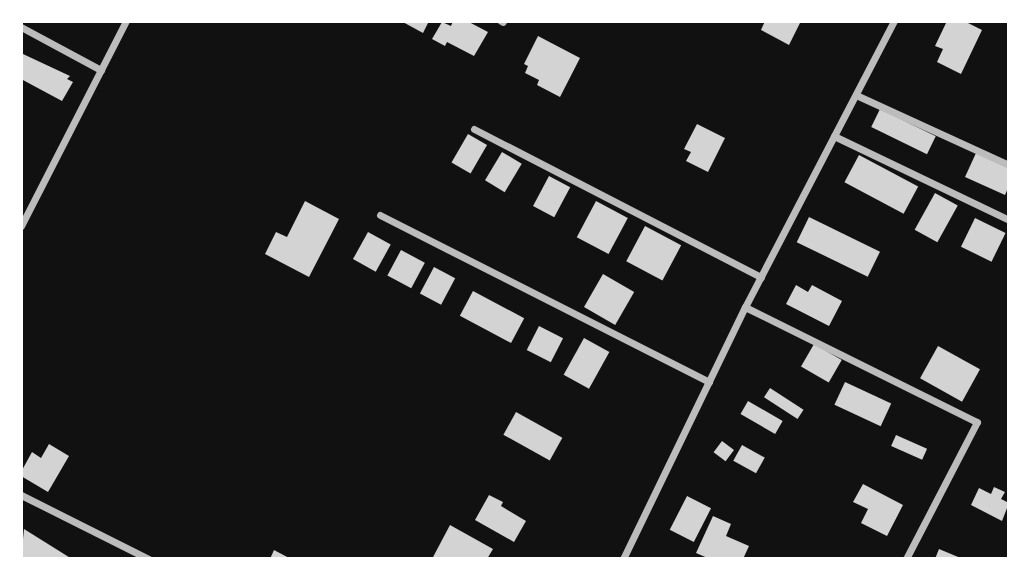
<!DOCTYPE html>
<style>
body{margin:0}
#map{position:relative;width:1030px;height:580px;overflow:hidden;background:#111;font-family:"PT Sans",sans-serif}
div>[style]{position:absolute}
.building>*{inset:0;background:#d3d3d3;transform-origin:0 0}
.minor>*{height:7px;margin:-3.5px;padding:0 3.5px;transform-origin:3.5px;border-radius:3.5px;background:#bcbcbc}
span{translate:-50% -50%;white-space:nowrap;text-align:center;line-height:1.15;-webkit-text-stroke:5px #fff;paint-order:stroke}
.frame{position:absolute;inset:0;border:23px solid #fff;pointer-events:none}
</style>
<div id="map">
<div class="building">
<i style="clip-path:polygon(401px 21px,429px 21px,423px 33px)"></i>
<i style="clip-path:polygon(453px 21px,467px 21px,488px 32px,474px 56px,447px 42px,445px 46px,432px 39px,442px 22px,451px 26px)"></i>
<i style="clip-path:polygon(765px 21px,801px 21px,789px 45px,761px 30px)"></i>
<i style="clip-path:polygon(947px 21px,964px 21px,982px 30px,961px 74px,937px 62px,943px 49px,935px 46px)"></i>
<i style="clip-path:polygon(538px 36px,580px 58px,560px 97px,537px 85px,539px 80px,525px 73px,528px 66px,524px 64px)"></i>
<i style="clip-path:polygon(23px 54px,70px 76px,67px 79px,73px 82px,62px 101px,21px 79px)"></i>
<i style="left:880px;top:109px;width:62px;height:20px;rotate:26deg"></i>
<i style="clip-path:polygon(697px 124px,725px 138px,708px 172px,686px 161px,691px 152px,684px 149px)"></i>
<i style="left:468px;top:134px;width:22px;height:33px;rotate:30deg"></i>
<i style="left:502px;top:152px;width:23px;height:33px;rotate:31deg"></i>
<i style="clip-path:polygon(976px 153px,1009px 168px,1009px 186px,1005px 195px,965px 177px)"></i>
<i style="left:859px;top:155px;width:67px;height:31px;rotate:28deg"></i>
<i style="left:549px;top:176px;width:24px;height:34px;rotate:28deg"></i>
<i style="left:935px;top:193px;width:26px;height:42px;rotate:29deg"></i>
<i style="clip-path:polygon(305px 201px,339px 219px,309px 277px,265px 254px,276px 232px,287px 237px)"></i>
<i style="left:596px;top:201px;width:36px;height:41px;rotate:28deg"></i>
<i style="left:809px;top:217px;width:79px;height:28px;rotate:26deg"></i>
<i style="left:975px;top:218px;width:34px;height:32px;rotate:26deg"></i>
<i style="left:645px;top:226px;width:41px;height:40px;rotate:28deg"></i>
<i style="left:368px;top:232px;width:26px;height:31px;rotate:29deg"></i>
<i style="left:401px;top:250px;width:27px;height:29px;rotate:28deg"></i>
<i style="left:434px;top:267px;width:24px;height:30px;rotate:28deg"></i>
<i style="left:603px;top:274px;width:36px;height:38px;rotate:30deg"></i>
<i style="clip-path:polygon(796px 285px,808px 292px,812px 285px,842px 301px,829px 326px,786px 304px)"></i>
<i style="left:473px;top:291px;width:58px;height:28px;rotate:28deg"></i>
<i style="left:539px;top:326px;width:27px;height:27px;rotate:27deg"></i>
<i style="left:584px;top:338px;width:29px;height:42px;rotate:29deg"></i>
<i style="left:814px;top:344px;width:32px;height:26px;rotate:30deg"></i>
<i style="left:938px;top:346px;width:48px;height:37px;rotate:29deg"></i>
<i style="left:845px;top:382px;width:51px;height:25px;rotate:25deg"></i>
<i style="left:770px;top:388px;width:40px;height:11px;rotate:33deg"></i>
<i style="left:748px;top:401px;width:40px;height:15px;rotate:30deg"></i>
<i style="left:516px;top:412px;width:53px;height:26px;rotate:29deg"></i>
<i style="left:896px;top:435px;width:34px;height:12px;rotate:24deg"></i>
<i style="left:722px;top:441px;width:15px;height:14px;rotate:37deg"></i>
<i style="clip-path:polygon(49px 444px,69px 456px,48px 492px,21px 476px,21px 472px,32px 452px,41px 458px)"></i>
<i style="left:742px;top:445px;width:26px;height:18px;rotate:29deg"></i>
<i style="clip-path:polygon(863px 484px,903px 505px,887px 536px,861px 523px,868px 509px,853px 502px)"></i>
<i style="clip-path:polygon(994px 487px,1005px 492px,1001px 499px,1009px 503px,1002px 521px,971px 505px,979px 488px,991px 494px)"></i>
<i style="clip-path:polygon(489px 495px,503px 502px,501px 506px,526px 521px,514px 542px,475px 520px)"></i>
<i style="left:687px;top:496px;width:27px;height:38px;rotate:27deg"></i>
<i style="clip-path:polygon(713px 516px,731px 524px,726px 536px,749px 546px,743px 559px,710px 559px,696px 553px)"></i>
<i style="clip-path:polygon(450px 525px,493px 549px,487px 559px,432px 559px)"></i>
<i style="clip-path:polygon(24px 529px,72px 559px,21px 559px)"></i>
<i style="clip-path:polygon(939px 549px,963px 559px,935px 559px)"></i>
<i style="clip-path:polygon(274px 550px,291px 559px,270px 559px)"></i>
</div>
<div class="minor">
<i style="left:501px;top:21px;width:2px;rotate:27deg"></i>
<i style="left:21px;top:27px;width:91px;rotate:28.3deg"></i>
<i style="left:856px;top:95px;width:168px;rotate:24.6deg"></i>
<i style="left:474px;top:129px;width:323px;rotate:27.3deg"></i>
<i style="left:834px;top:136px;width:194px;rotate:25.6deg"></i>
<i style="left:380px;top:215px;width:369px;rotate:26.9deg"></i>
<i style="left:21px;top:226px;width:230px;rotate:-62.9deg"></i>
<i style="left:745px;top:307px;width:259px;rotate:26.4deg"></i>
<i style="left:977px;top:422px;width:154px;rotate:117.4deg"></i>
<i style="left:21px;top:495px;width:143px;rotate:26.6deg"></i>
<i style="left:623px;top:559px;width:280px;rotate:-64.2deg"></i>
<i style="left:745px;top:307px;width:322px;rotate:-62.5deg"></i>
</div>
<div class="frame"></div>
</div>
